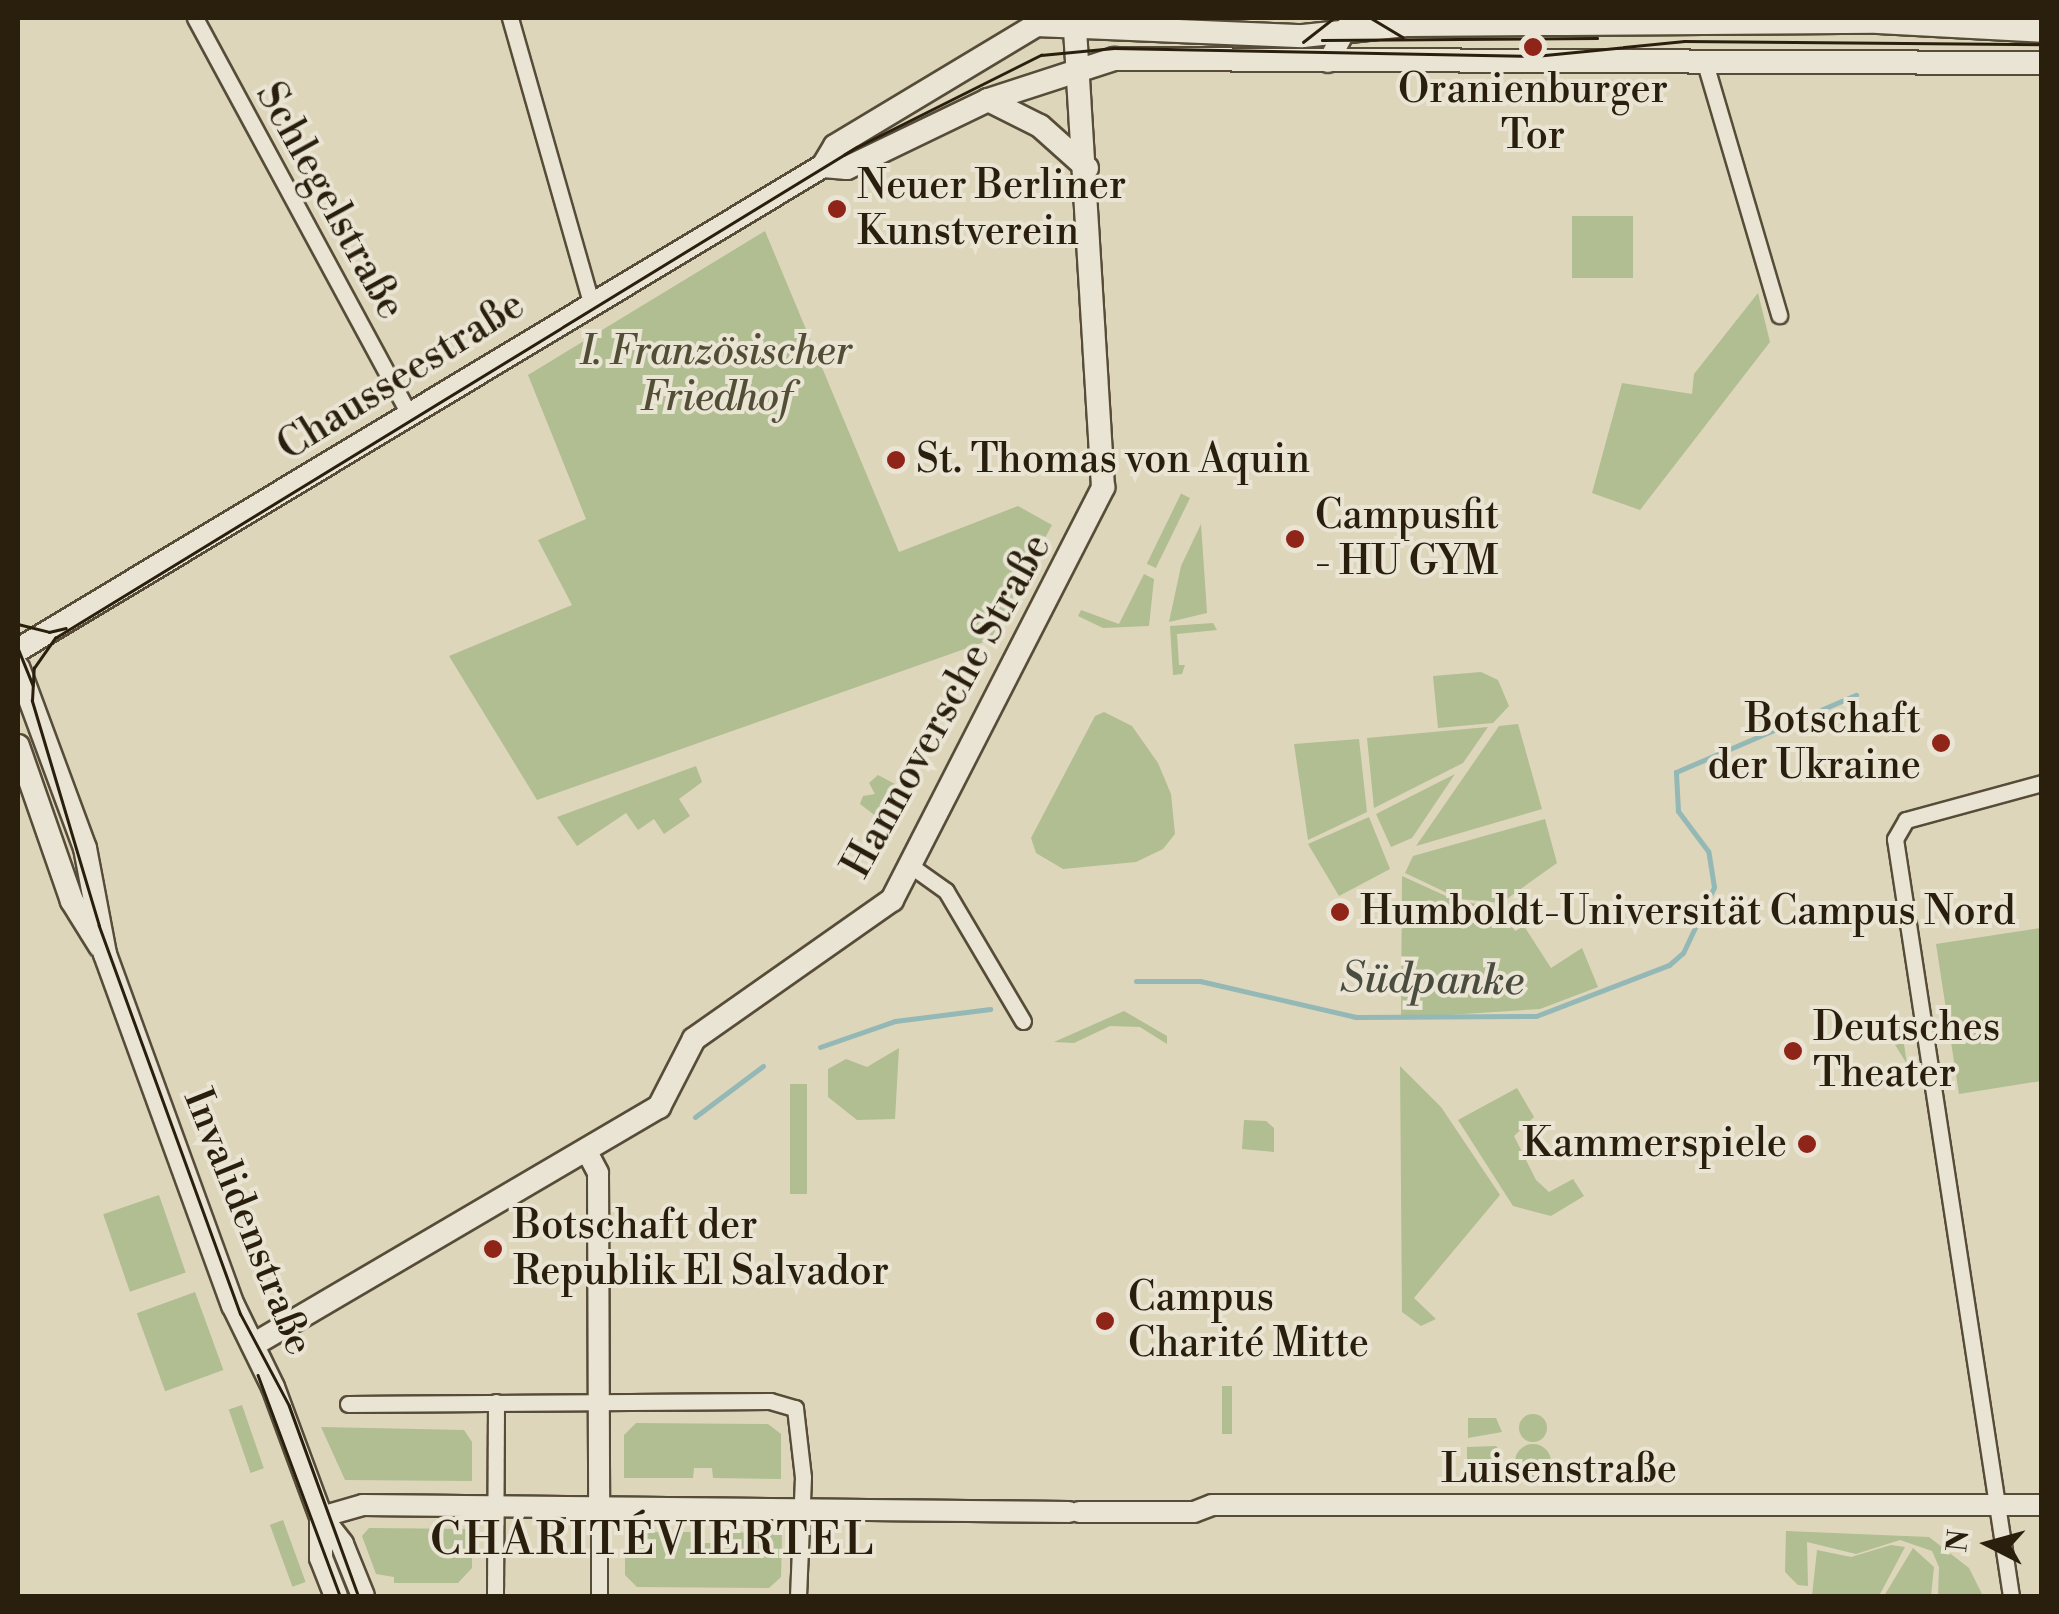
<!DOCTYPE html>
<meta charset="utf-8">
<style>
body{margin:0}
#map{position:relative;width:2059px;height:1614px;overflow:hidden;background:#ddd6bb;font-family:"Libre Bodoni",serif}
div>[style]{position:absolute}
.green>*{inset:0;background:#b0be91;transform-origin:0 0}
.round{border-radius:50%}
.stream>*{height:5px;margin:-2.5px;padding:0 2.5px;transform-origin:2.5px;border-radius:2.5px;background:#93b8b5}
.roads{filter:drop-shadow(2px 0 #574c38) drop-shadow(-2px 0 #574c38) drop-shadow(0 2px #574c38) drop-shadow(0 -2px #574c38)}
.minor>*{height:15px;margin:-7.5px;padding:0 7.5px;transform-origin:7.5px;border-radius:7.5px;background:#e9e4d3}
.tertiary>*{height:20px;margin:-10px;padding:0 10px;transform-origin:10px;border-radius:10px;background:#e9e4d3}
.secondary>*{height:22px;margin:-11px;padding:0 11px;transform-origin:11px;border-radius:11px;background:#e9e4d3}
.tram>*{height:2.5px;margin:-1.25px;padding:0 1.25px;transform-origin:1.25px;border-radius:1.25px;background:#2a1e0d}
.dots>*{width:28px;height:28px;translate:-50% -50%;box-sizing:border-box;border:5px solid #e9e4d3;border-radius:50%}
span{translate:-50% -50%;white-space:nowrap;text-align:center;line-height:1.15;-webkit-text-stroke:8px #e9e4d3;paint-order:stroke}
.poi-label{font-size:40px;color:#2a1e0d}
.left{translate:0 -50%;text-align:left}
.right{translate:-100% -50%;text-align:right}
.street-label{font-size:40px;color:#2a1e0d}
.park-label{font-size:40px;color:#524e35;font-style:italic}
.water-label{font-size:42px;color:#4a4c3f;font-style:italic}
.quarter-label{font-size:45px;color:#2a1e0d;letter-spacing:2.5px}
.frame{position:absolute;inset:0;border:20px solid #2a1e0d;pointer-events:none}
.north{position:absolute;left:1939px;top:1494px;width:100px;height:100px;-webkit-text-stroke:8px #e9e4d3;paint-order:stroke;rotate:276deg;font-size:28px;font-weight:700;line-height:40px;text-align:center;color:#2a1e0d}
.north::after{content:'';display:block;margin:auto;width:35px;height:45px;background:#2a1e0d;clip-path:polygon(50% 0,100% 100%,50% 72%,0 100%)}
</style>
<div id="map">
<div class="green">
<i style="left:1572px;top:216px;width:61px;height:62px"></i>
<i style="clip-path:polygon(765px 231px,899px 552px,1018px 506px,1052px 525px,990px 640px,537px 800px,449px 656px,572px 605px,538px 540px,586px 519px,528px 375px)"></i>
<i style="clip-path:polygon(1758px 293px,1770px 342px,1640px 510px,1592px 493px,1622px 383px,1692px 394px,1694px 374px)"></i>
<i style="left:1190px;top:498px;width:78px;height:10px;rotate:116deg"></i>
<i style="clip-path:polygon(1201px 524px,1207px 613px,1169px 622px,1181px 566px)"></i>
<i style="clip-path:polygon(1144px 574px,1154px 579px,1149px 626px,1103px 628px,1078px 616px,1081px 610px,1119px 624px)"></i>
<i style="clip-path:polygon(1213px 623px,1217px 630px,1177px 634px,1179px 665px,1185px 665px,1182px 674px,1173px 675px,1170px 626px)"></i>
<i style="clip-path:polygon(1481px 672px,1498px 680px,1509px 706px,1493px 723px,1438px 728px,1433px 676px)"></i>
<i style="clip-path:polygon(1104px 712px,1132px 726px,1158px 763px,1171px 794px,1175px 834px,1163px 849px,1136px 862px,1063px 869px,1036px 853px,1031px 838px,1095px 716px)"></i>
<i style="clip-path:polygon(1518px 724px,1542px 809px,1416px 846px,1499px 726px)"></i>
<i style="clip-path:polygon(1488px 727px,1463px 763px,1374px 808px,1367px 738px)"></i>
<i style="clip-path:polygon(1359px 739px,1367px 812px,1308px 840px,1294px 744px)"></i>
<i style="clip-path:polygon(696px 766px,702px 782px,679px 799px,690px 816px,664px 834px,654px 819px,638px 830px,626px 813px,577px 846px,557px 817px)"></i>
<i style="clip-path:polygon(1455px 774px,1412px 838px,1391px 847px,1376px 814px)"></i>
<i style="clip-path:polygon(878px 775px,895px 784px,877px 817px,860px 804px,863px 796px,875px 794px,869px 783px)"></i>
<i style="clip-path:polygon(1369px 817px,1390px 869px,1339px 896px,1308px 844px)"></i>
<i style="clip-path:polygon(1545px 819px,1557px 863px,1501px 903px,1460px 899px,1405px 873px,1413px 856px)"></i>
<i style="clip-path:polygon(1402px 876px,1459px 902px,1499px 906px,1515px 931px,1524px 926px,1551px 968px,1582px 948px,1598px 987px,1540px 1009px,1401px 1018px)"></i>
<i style="clip-path:polygon(2041px 928px,2041px 1081px,1959px 1094px,1936px 944px)"></i>
<i style="clip-path:polygon(1124px 1011px,1167px 1036px,1167px 1044px,1140px 1027px,1110px 1026px,1074px 1043px,1054px 1042px)"></i>
<i style="clip-path:polygon(1901px 1025px,1907px 1064px,1884px 1027px)"></i>
<i style="clip-path:polygon(899px 1048px,895px 1119px,857px 1120px,828px 1097px,828px 1069px,846px 1059px,867px 1067px)"></i>
<i style="clip-path:polygon(1898px 1063px,1909px 1082px,1870px 1083px,1869px 1077px)"></i>
<i style="clip-path:polygon(1400px 1066px,1441px 1107px,1500px 1195px,1414px 1298px,1436px 1319px,1421px 1326px,1402px 1312px)"></i>
<i style="left:790px;top:1084px;width:17px;height:110px"></i>
<i style="clip-path:polygon(1517px 1088px,1534px 1117px,1514px 1136px,1536px 1180px,1549px 1192px,1573px 1179px,1584px 1196px,1551px 1216px,1513px 1206px,1458px 1120px)"></i>
<i style="clip-path:polygon(1244px 1120px,1266px 1121px,1274px 1128px,1274px 1152px,1242px 1149px)"></i>
<i style="left:159px;top:1195px;width:82px;height:59px;rotate:71deg"></i>
<i style="left:195px;top:1292px;width:83px;height:62px;rotate:70deg"></i>
<i style="left:1232px;top:1386px;width:48px;height:10px;rotate:90deg"></i>
<i style="left:242px;top:1405px;width:67px;height:14px;rotate:71deg"></i>
<i class="round" style="left:1519px;top:1414px;width:28px;height:28px"></i>
<i style="clip-path:polygon(1468px 1418px,1496px 1418px,1502px 1432px,1468px 1438px)"></i>
<i style="clip-path:polygon(636px 1423px,768px 1424px,781px 1434px,781px 1479px,713px 1478px,712px 1468px,694px 1468px,693px 1478px,624px 1478px,624px 1435px)"></i>
<i style="clip-path:polygon(321px 1427px,464px 1430px,472px 1442px,472px 1481px,345px 1480px)"></i>
<i class="round" style="left:1515px;top:1444px;width:36px;height:36px"></i>
<i style="clip-path:polygon(1496px 1446px,1502px 1453px,1502px 1478px,1467px 1478px,1467px 1447px)"></i>
<i style="left:283px;top:1520px;width:66px;height:14px;rotate:70deg"></i>
<i style="clip-path:polygon(369px 1528px,472px 1529px,472px 1568px,458px 1583px,394px 1583px,394px 1577px,376px 1574px,362px 1536px)"></i>
<i style="clip-path:polygon(1786px 1531px,1929px 1537px,1969px 1568px,1983px 1596px,1938px 1596px,1939px 1567px,1932px 1551px,1900px 1540px,1856px 1554px,1807px 1542px,1808px 1586px,1798px 1585px,1785px 1572px)"></i>
<i style="clip-path:polygon(625px 1532px,694px 1532px,695px 1543px,713px 1543px,714px 1532px,782px 1533px,781px 1577px,769px 1588px,637px 1587px,625px 1575px)"></i>
<i style="clip-path:polygon(1891px 1545px,1905px 1547px,1879px 1596px,1812px 1596px,1817px 1550px,1851px 1557px)"></i>
<i style="clip-path:polygon(1913px 1548px,1934px 1567px,1931px 1596px,1884px 1596px)"></i>
</div>
<div class="stream">
<i style="left:1136px;top:981px;width:64px"></i>
<i style="left:1200px;top:981px;width:160px;rotate:13deg"></i>
<i style="left:1356px;top:1017px;width:180px;rotate:-0.3deg"></i>
<i style="left:1536px;top:1016px;width:142px;rotate:-21deg"></i>
<i style="left:1669px;top:965px;width:18px;rotate:-41deg"></i>
<i style="left:1683px;top:953px;width:73px;rotate:-64.8deg"></i>
<i style="left:1714px;top:887px;width:36px;rotate:-99deg"></i>
<i style="left:1708px;top:851px;width:50px;rotate:-126.9deg"></i>
<i style="left:1678px;top:811px;width:39px;rotate:-93deg"></i>
<i style="left:1676px;top:772px;width:196px;rotate:-23.2deg"></i>
<i style="left:820px;top:1047px;width:79px;rotate:-19.1deg"></i>
<i style="left:895px;top:1021px;width:96px;rotate:-7.2deg"></i>
<i style="left:695px;top:1117px;width:85px;rotate:-36.9deg"></i>
</div>
<div class="roads">
<div class="minor">
<i style="left:195px;top:18px;width:451px;rotate:61.6deg"></i>
<i style="left:510px;top:18px;width:295px;rotate:74.1deg"></i>
<i style="left:1705px;top:63px;width:263px;rotate:73.6deg"></i>
<i style="left:911px;top:866px;width:43px;rotate:35.5deg"></i>
<i style="left:946px;top:891px;width:151px;rotate:59.4deg"></i>
<i style="left:348px;top:1404px;width:422px;rotate:-0.4deg"></i>
<i style="left:770px;top:1401px;width:26px;rotate:16deg"></i>
<i style="left:795px;top:1408px;width:69px;rotate:83.4deg"></i>
<i style="left:803px;top:1477px;width:119px;rotate:92.4deg"></i>
<i style="left:599px;top:1504px;width:92px;rotate:90deg"></i>
<i style="left:495px;top:1596px;width:194px;rotate:-89.7deg"></i>
<i style="left:2011px;top:1596px;width:766px;rotate:-98.71deg"></i>
<i style="left:1895px;top:839px;width:22px;rotate:-60deg"></i>
<i style="left:1906px;top:820px;width:141px;rotate:-15.2deg"></i>
</div>
<div class="tertiary">
<i style="left:1328px;top:62px;width:50px;rotate:-61.4deg"></i>
<i style="left:586px;top:1150px;width:26px;rotate:62deg"></i>
<i style="left:598px;top:1173px;width:331px;rotate:89.8deg"></i>
<i style="left:1079px;top:1512px;width:115px"></i>
<i style="left:1194px;top:1512px;width:19px;rotate:-21deg"></i>
<i style="left:1212px;top:1505px;width:830px"></i>
<i style="left:321px;top:1517px;width:44px;rotate:-15.9deg"></i>
<i style="left:363px;top:1505px;width:706px;rotate:0.57deg"></i>
</div>
<div class="secondary">
<i style="left:988px;top:100px;width:58px;rotate:26.6deg"></i>
<i style="left:1040px;top:126px;width:63px;rotate:41.8deg"></i>
<i style="left:823px;top:166px;width:24px;rotate:5deg"></i>
<i style="left:847px;top:168px;width:157px;rotate:-25.7deg"></i>
<i style="left:988px;top:100px;width:133px;rotate:-18deg"></i>
<i style="left:1114px;top:59px;width:928px;rotate:0.25deg"></i>
<i style="left:18px;top:650px;width:939px;rotate:-31.02deg"></i>
<i style="left:823px;top:166px;width:23px;rotate:-59deg"></i>
<i style="left:835px;top:146px;width:235px;rotate:-31deg"></i>
<i style="left:1036px;top:25px;width:267px;rotate:2.4deg"></i>
<i style="left:1303px;top:36px;width:106px;rotate:-6deg"></i>
<i style="left:1408px;top:25px;width:157px;rotate:-0.4deg"></i>
<i style="left:1565px;top:24px;width:313px;rotate:-0.4deg"></i>
<i style="left:1878px;top:22px;width:164px;rotate:3.1deg"></i>
<i style="left:18px;top:667px;width:193px;rotate:69.7deg"></i>
<i style="left:85px;top:848px;width:108px;rotate:79.3deg"></i>
<i style="left:105px;top:954px;width:374px;rotate:70deg"></i>
<i style="left:233px;top:1305px;width:91px;rotate:64deg"></i>
<i style="left:273px;top:1387px;width:139px;rotate:69.7deg"></i>
<i style="left:321px;top:1517px;width:34px;rotate:52deg"></i>
<i style="left:342px;top:1544px;width:56px;rotate:68deg"></i>
<i style="left:18px;top:746px;width:164px;rotate:70.8deg"></i>
<i style="left:72px;top:901px;width:53px;rotate:58.1deg"></i>
<i style="left:253px;top:1345px;width:471px;rotate:-30.4deg"></i>
<i style="left:659px;top:1107px;width:76px;rotate:-62.8deg"></i>
<i style="left:694px;top:1039px;width:242px;rotate:-35.1deg"></i>
<i style="left:892px;top:900px;width:464px;rotate:-62.9deg"></i>
<i style="left:1103px;top:487px;width:470px;rotate:-93.5deg"></i>
<i style="left:321px;top:1517px;width:41px;rotate:90deg"></i>
<i style="left:321px;top:1558px;width:41px;rotate:68.5deg"></i>
</div>
</div>
<div class="tram">
<i style="left:1371px;top:18px;width:37px;rotate:31deg"></i>
<i style="left:1322px;top:40px;width:275px;rotate:-0.4deg"></i>
<i style="left:1303px;top:42px;width:39px;rotate:-38deg"></i>
<i style="left:18px;top:624px;width:32px;rotate:14deg"></i>
<i style="left:49px;top:632px;width:17px;rotate:-13deg"></i>
<i style="left:18px;top:648px;width:40px;rotate:68deg"></i>
<i style="left:258px;top:1375px;width:236px;rotate:69.6deg"></i>
<i style="left:358px;top:1596px;width:202px;rotate:-110deg"></i>
<i style="left:289px;top:1406px;width:104px;rotate:-118deg"></i>
<i style="left:240px;top:1314px;width:413px;rotate:-110deg"></i>
<i style="left:99px;top:926px;width:235px;rotate:-106.6deg"></i>
<i style="left:32px;top:701px;width:33px;rotate:-87deg"></i>
<i style="left:34px;top:668px;width:37px;rotate:-55deg"></i>
<i style="left:55px;top:638px;width:940px;rotate:-31.48deg"></i>
<i style="left:857px;top:147px;width:206px;rotate:-26.6deg"></i>
<i style="left:1041px;top:55px;width:73px;rotate:-5.5deg"></i>
<i style="left:1114px;top:48px;width:421px;rotate:1.1deg"></i>
<i style="left:1535px;top:56px;width:150px;rotate:-5.7deg"></i>
<i style="left:1684px;top:41px;width:358px;rotate:0.5deg"></i>
</div>
<div class="dots">
<i style="left:1533px;top:47px;background:#8f2418"></i>
<i style="left:837px;top:209px;background:#8f2418"></i>
<i style="left:896px;top:460px;background:#8f2418"></i>
<i style="left:1295px;top:539px;background:#8f2418"></i>
<i style="left:1941px;top:743px;background:#8f2418"></i>
<i style="left:1340px;top:912px;background:#8f2418"></i>
<i style="left:1793px;top:1051px;background:#8f2418"></i>
<i style="left:1807px;top:1144px;background:#8f2418"></i>
<i style="left:493px;top:1249px;background:#8f2418"></i>
<i style="left:1105px;top:1321px;background:#8f2418"></i>
</div>
<div class="poi-label">
<span style="left:1533px;top:113px">Oranienburger<br>Tor</span>
<span class="left" style="left:857px;top:209px">Neuer Berliner<br>Kunstverein</span>
<span class="left" style="left:916px;top:460px">St. Thomas von Aquin</span>
<span class="left" style="left:1315px;top:539px">Campusfit<br>- HU GYM</span>
<span class="right" style="left:1921px;top:743px">Botschaft<br>der Ukraine</span>
<span class="left" style="left:1360px;top:912px">Humboldt-Universität Campus Nord</span>
<span class="left" style="left:1813px;top:1051px">Deutsches<br>Theater</span>
<span class="right" style="left:1787px;top:1144px">Kammerspiele</span>
<span class="left" style="left:513px;top:1249px">Botschaft der<br>Republik El Salvador</span>
<span class="left" style="left:1128px;top:1321px">Campus<br>Charité Mitte</span>
</div>
<div class="street-label">
<span style="left:330px;top:201px;rotate:61deg">Schlegelstraße</span>
<span style="left:401px;top:376px;rotate:-32deg">Chausseestraße</span>
<span style="left:947px;top:706px;rotate:-61deg">Hannoversche Straße</span>
<span style="left:248px;top:1222px;rotate:68deg">Invalidenstraße</span>
<span style="left:1559px;top:1470px">Luisenstraße</span>
</div>
<div class="park-label">
<span style="left:716px;top:375px">I. Französischer<br>Friedhof</span>
</div>
<div class="water-label">
<span style="left:1432px;top:981px;rotate:1deg">Südpanke</span>
</div>
<div class="quarter-label">
<span style="left:653px;top:1541px">CHARITÉVIERTEL</span>
</div>
<div class="frame"></div>
<div class="north">N</div>
</div>
